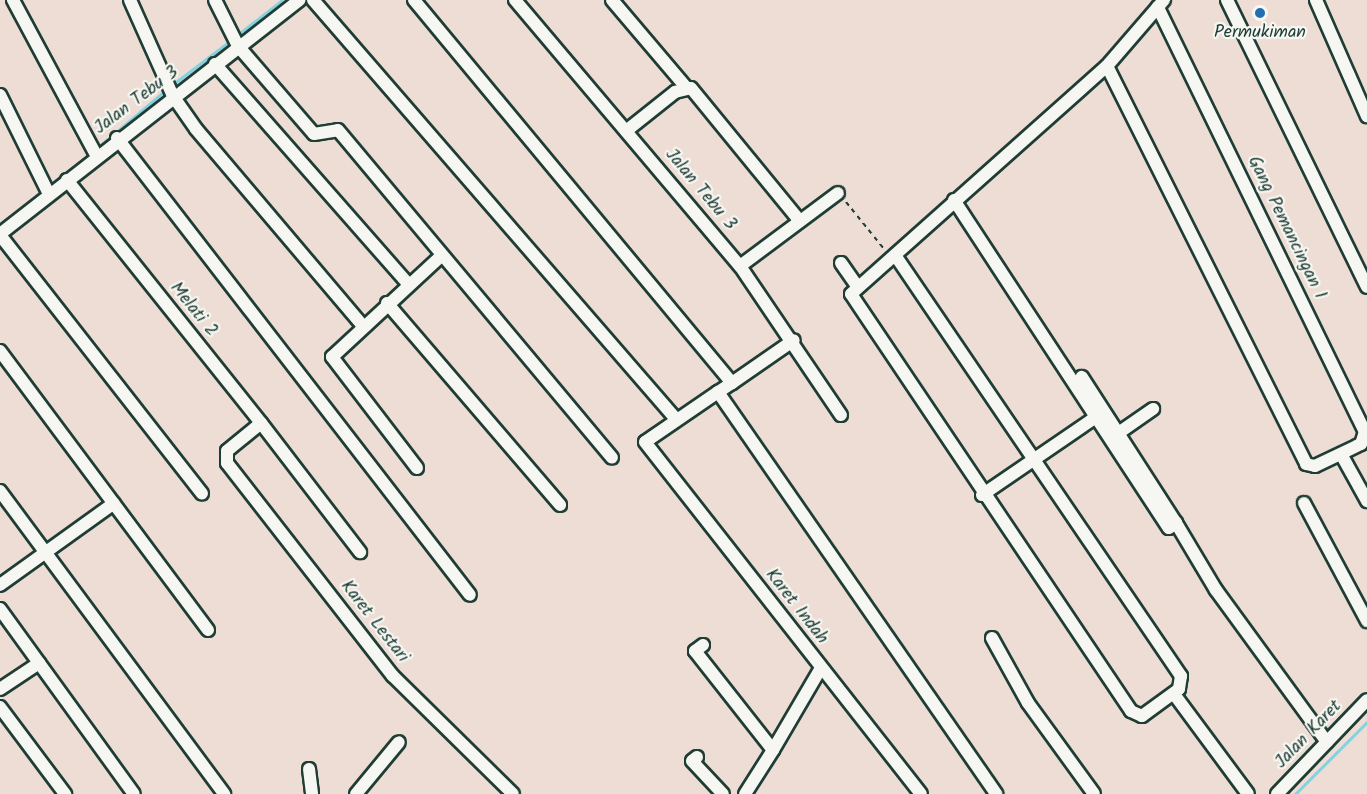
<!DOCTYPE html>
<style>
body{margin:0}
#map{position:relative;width:1367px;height:794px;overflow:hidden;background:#edddd5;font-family:Kalam,sans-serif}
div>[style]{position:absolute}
.stream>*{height:3px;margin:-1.5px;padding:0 1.5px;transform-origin:1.5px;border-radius:1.5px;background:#83d2e1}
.path>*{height:2px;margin-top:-1px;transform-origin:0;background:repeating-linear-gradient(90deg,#1f3d34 0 4.5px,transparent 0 9px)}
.roads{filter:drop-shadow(2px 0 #1f3d34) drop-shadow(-2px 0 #1f3d34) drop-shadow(0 2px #1f3d34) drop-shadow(0 -2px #1f3d34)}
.minor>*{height:12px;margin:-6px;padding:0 6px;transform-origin:6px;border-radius:6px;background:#f6f6f2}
.dots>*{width:16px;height:16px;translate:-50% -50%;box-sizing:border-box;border:3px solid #f6f6f2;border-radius:50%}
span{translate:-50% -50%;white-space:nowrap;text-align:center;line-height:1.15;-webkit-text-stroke:4.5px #f6f6f2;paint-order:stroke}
.poi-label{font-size:18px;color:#1f3d34}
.street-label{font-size:18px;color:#1f3d34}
</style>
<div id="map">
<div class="stream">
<i style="left:236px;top:36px;width:58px;rotate:-38deg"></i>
<i style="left:172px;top:85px;width:74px;rotate:-37.3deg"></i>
<i style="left:96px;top:149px;width:93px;rotate:-40.2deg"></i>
<i style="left:49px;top:186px;width:53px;rotate:-38.2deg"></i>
<i style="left:0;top:225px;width:56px;rotate:-38.5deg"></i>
<i style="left:1295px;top:794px;width:102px;rotate:-45deg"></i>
</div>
<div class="path">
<i style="left:846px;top:202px;width:60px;rotate:51deg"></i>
</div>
<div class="roads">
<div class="minor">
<i style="left:13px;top:0;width:176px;rotate:61.8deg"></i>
<i style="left:130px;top:0;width:105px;rotate:65.9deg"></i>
<i style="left:173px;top:96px;width:40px;rotate:55.1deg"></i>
<i style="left:196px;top:129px;width:258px;rotate:49.7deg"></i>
<i style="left:215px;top:0;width:51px;rotate:63.4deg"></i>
<i style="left:238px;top:46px;width:116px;rotate:49.2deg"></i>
<i style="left:314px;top:134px;width:24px;rotate:-9deg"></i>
<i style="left:338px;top:130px;width:427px;rotate:50.1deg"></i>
<i style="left:313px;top:0;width:554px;rotate:49.1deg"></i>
<i style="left:414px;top:0;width:498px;rotate:50.3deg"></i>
<i style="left:732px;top:383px;width:17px;rotate:147deg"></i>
<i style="left:718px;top:392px;width:489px;rotate:55.3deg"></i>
<i style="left:515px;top:0;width:348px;rotate:49.8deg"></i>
<i style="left:740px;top:266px;width:180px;rotate:55.9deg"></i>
<i style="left:612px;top:0;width:113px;rotate:49.7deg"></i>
<i style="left:1227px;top:0;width:319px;rotate:64deg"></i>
<i style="left:1316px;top:0;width:127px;rotate:66.3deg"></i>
<i style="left:215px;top:64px;width:293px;rotate:48.7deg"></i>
<i style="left:1107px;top:66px;width:445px;rotate:63.4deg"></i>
<i style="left:1306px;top:464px;width:9px;rotate:13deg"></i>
<i style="left:1315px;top:466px;width:51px;rotate:-25.6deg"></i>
<i style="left:1361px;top:444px;width:13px;rotate:-72deg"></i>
<i style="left:1365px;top:432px;width:473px;rotate:-116deg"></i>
<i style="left:0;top:95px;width:110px;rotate:63.7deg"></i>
<i style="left:626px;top:131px;width:63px;rotate:-38.5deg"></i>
<i style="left:675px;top:92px;width:16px;rotate:-14deg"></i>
<i style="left:691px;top:88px;width:172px;rotate:50.7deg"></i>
<i style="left:117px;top:138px;width:577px;rotate:52.32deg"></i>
<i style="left:67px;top:180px;width:311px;rotate:51.4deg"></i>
<i style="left:261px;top:423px;width:44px;rotate:140.5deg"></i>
<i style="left:227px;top:451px;width:12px;rotate:90deg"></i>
<i style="left:227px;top:463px;width:270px;rotate:52.1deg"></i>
<i style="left:393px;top:676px;width:168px;rotate:44.5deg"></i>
<i style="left:954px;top:200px;width:392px;rotate:56.8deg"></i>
<i style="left:1169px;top:528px;width:9px;rotate:-36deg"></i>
<i style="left:1176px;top:523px;width:174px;rotate:-122.8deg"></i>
<i style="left:0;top:234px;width:380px;rotate:-38deg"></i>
<i style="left:0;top:235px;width:328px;rotate:52deg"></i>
<i style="left:895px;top:255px;width:509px;rotate:55.81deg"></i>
<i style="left:1181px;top:676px;width:13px;rotate:99deg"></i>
<i style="left:1179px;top:689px;width:46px;rotate:143.9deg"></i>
<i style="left:1142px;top:716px;width:12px;rotate:-156deg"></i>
<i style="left:1131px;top:711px;width:502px;rotate:-123.88deg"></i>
<i style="left:851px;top:294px;width:343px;rotate:-41.7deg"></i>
<i style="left:1107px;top:66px;width:87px;rotate:-49.2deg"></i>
<i style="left:841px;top:263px;width:28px;rotate:55deg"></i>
<i style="left:740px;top:266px;width:122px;rotate:-36.7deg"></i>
<i style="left:387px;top:303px;width:266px;rotate:49.4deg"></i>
<i style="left:0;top:351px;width:348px;rotate:53.3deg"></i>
<i style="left:732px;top:383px;width:75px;rotate:-34.7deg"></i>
<i style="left:718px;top:392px;width:88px;rotate:145.6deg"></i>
<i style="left:645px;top:442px;width:447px;rotate:51.9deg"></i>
<i style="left:261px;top:423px;width:163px;rotate:52.5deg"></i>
<i style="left:1117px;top:434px;width:44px;rotate:-34.8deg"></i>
<i style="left:1341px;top:454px;width:54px;rotate:61deg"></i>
<i style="left:417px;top:468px;width:140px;rotate:-127.4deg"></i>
<i style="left:332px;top:357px;width:147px;rotate:-42.8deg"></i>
<i style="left:0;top:491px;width:377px;rotate:53.5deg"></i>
<i style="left:982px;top:495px;width:135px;rotate:-34.4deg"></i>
<i style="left:1304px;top:503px;width:134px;rotate:61.9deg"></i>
<i style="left:1176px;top:523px;width:78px;rotate:59.2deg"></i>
<i style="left:1216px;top:590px;width:188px;rotate:53.9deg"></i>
<i style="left:0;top:585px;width:140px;rotate:-35.7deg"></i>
<i style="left:0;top:609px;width:228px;rotate:54.1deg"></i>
<i style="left:992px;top:638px;width:74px;rotate:61deg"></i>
<i style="left:1028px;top:703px;width:112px;rotate:54deg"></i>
<i style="left:703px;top:645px;width:10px;rotate:143deg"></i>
<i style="left:695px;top:651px;width:126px;rotate:51.8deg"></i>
<i style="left:773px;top:750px;width:52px;rotate:122.5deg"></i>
<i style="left:0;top:689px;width:47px;rotate:-33.7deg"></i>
<i style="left:1174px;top:694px;width:124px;rotate:53.5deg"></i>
<i style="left:0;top:707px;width:109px;rotate:53.2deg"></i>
<i style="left:773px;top:750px;width:95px;rotate:-59.7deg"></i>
<i style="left:697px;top:757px;width:6px;rotate:141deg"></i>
<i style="left:692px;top:761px;width:45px;rotate:46.8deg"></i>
<i style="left:309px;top:769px;width:25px;rotate:83deg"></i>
<i style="left:356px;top:794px;width:67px;rotate:-50.4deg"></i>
<i style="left:1277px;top:794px;width:130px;rotate:-46.2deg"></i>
</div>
</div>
<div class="dots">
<i style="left:1260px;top:13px;background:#1f6fb2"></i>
</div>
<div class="poi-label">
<span style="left:1260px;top:33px">Permukiman</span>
</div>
<div class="street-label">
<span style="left:137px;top:101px;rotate:-37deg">Jalan Tebu 3</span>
<span style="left:700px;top:190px;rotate:50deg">Jalan Tebu 3</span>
<span style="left:1286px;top:228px;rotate:64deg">Gang Pemancingan 1</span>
<span style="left:193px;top:310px;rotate:51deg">Melati 2</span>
<span style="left:796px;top:607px;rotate:52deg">Karet Indah</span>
<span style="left:374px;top:622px;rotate:52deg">Karet Lestari</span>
<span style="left:1309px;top:735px;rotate:-46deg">Jalan Karet</span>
</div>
</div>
